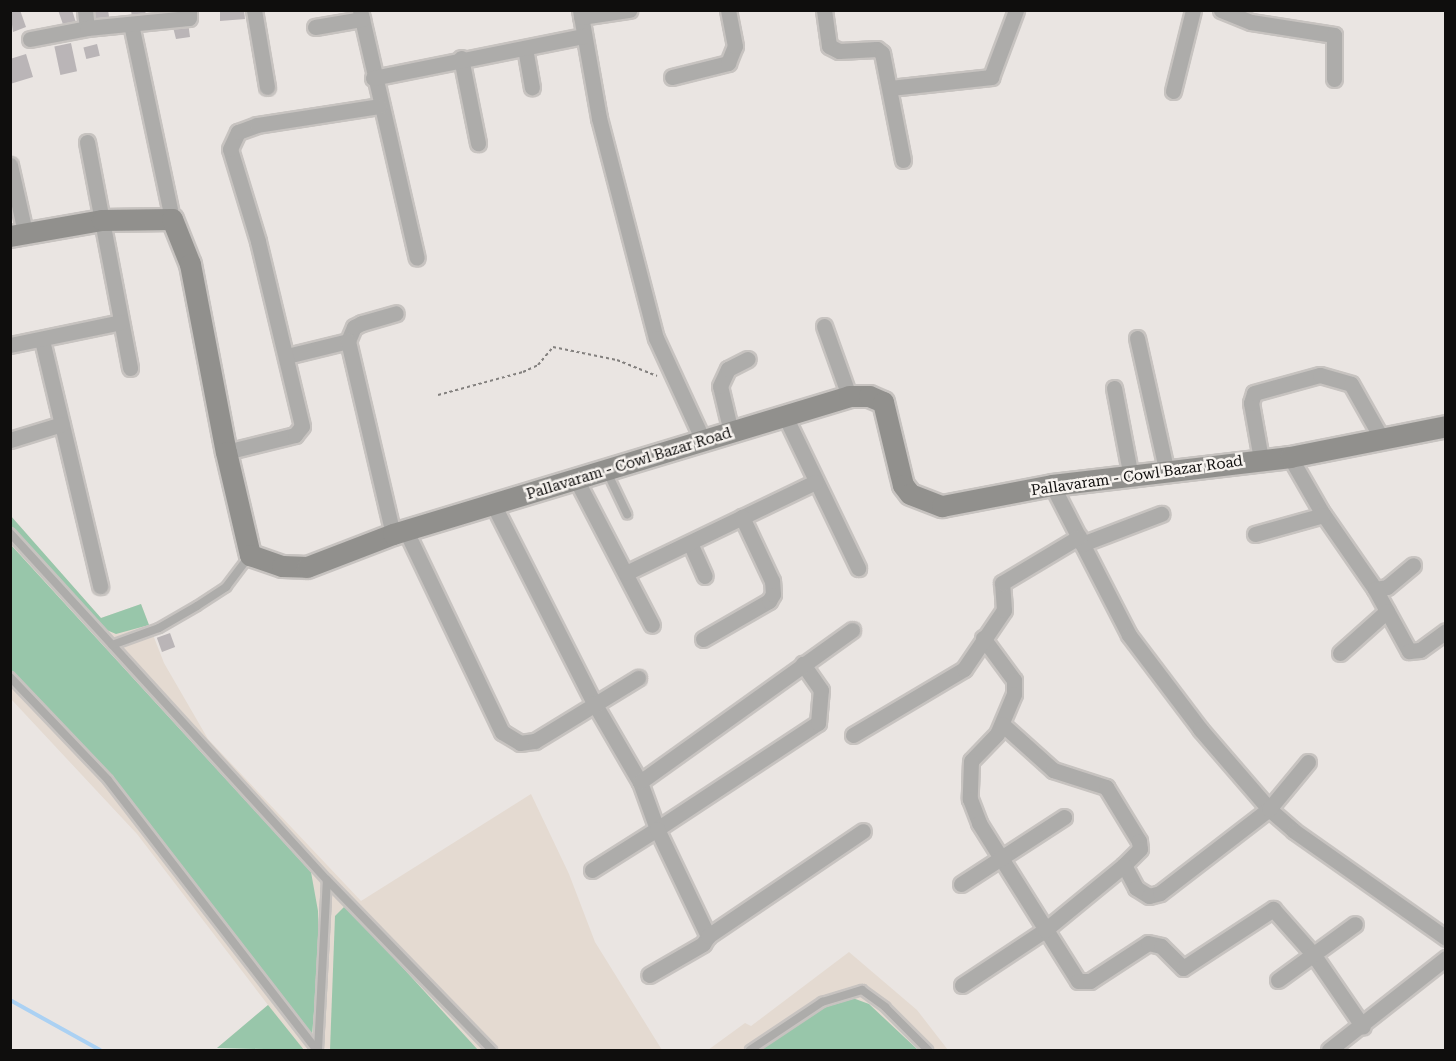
<!DOCTYPE html>
<style>
body{margin:0}
#map{position:relative;width:1456px;height:1061px;overflow:hidden;background:#eae5e2;font-family:"Roboto Serif",serif}
div>[style]{position:absolute}
.built>*{inset:0;background:#e4dad1}
.green>*{inset:0;background:#98c6aa}
.stream>*{height:4px;margin:-2px;padding:0 2px;transform-origin:2px;border-radius:2px;background:#abd1f3}
.building>*{inset:0;background:#bab5b7;transform-origin:0 0}
.path>*{height:2px;margin-top:-1px;transform-origin:0;background:repeating-linear-gradient(90deg,#84817f 0 3px,transparent 0 6px)}
.roads{filter:drop-shadow(2px 0 #c7c3c0) drop-shadow(-2px 0 #c7c3c0) drop-shadow(0 2px #c7c3c0) drop-shadow(0 -2px #c7c3c0)}
.lane>*{height:8px;margin:-4px;padding:0 4px;transform-origin:4px;border-radius:4px;background:#adacaa}
.street>*{height:15px;margin:-7.5px;padding:0 7.5px;transform-origin:7.5px;border-radius:7.5px;background:#adacaa}
.secondary>*{height:21px;margin:-10.5px;padding:0 10.5px;transform-origin:10.5px;border-radius:10.5px;background:#91908d}
span{translate:-50% -50%;white-space:nowrap;text-align:center;line-height:1.15;-webkit-text-stroke:5px #f7f3ef;paint-order:stroke}
.street-label{font-size:15px;color:#0f0e0d}
.frame{position:absolute;inset:0;border:12px solid #0f0e0d;pointer-events:none}
</style>
<div id="map">
<div class="built">
<i style="clip-path:polygon(10px 515px,101px 618px,141px 604px,164px 663px,208px 739px,361px 901px,531px 794px,569px 874px,595px 942px,662px 1050px,217px 1048px,268px 1005px,137px 834px,11px 699px)"></i>
<i style="clip-path:polygon(849px 952px,917px 1010px,948px 1050px,708px 1050px,745px 1023px,751px 1026px)"></i>
</div>
<div class="green">
<i style="clip-path:polygon(10px 515px,101px 618px,141px 604px,149px 625px,116px 634px,102px 628px,11px 528px)"></i>
<i style="clip-path:polygon(11px 545px,311px 872px,318px 911px,319px 954px,312px 1035px,146px 823px,11px 677px)"></i>
<i style="clip-path:polygon(344px 907px,351px 911px,478px 1050px,330px 1050px,335px 916px)"></i>
<i style="clip-path:polygon(850px 997px,869px 1004px,918px 1050px,747px 1050px,820px 1002px)"></i>
<i style="clip-path:polygon(268px 1005px,304px 1050px,217px 1048px)"></i>
</div>
<div class="stream">
<i style="left:10px;top:1000px;width:103px;rotate:29.1deg"></i>
</div>
<div class="building">
<i style="clip-path:polygon(10px 10px,20px 10px,26px 27px,13px 32px)"></i>
<i style="clip-path:polygon(58px 10px,72px 10px,77px 26px,65px 30px)"></i>
<i style="clip-path:polygon(89px 10px,108px 10px,110px 23px,91px 24px)"></i>
<i style="clip-path:polygon(131px 10px,145px 10px,146px 15px,132px 18px)"></i>
<i style="clip-path:polygon(220px 10px,244px 10px,245px 19px,220px 21px)"></i>
<i style="clip-path:polygon(188px 22px,190px 37px,176px 39px,172px 23px)"></i>
<i style="left:71px;top:43px;width:29px;height:17px;rotate:78deg"></i>
<i style="left:97px;top:44px;width:12px;height:14px;rotate:76deg"></i>
<i style="clip-path:polygon(26px 54px,33px 77px,10px 84px,10px 59px)"></i>
<i style="left:170px;top:633px;width:15px;height:14px;rotate:70deg"></i>
</div>
<div class="path">
<i style="left:438px;top:395px;width:88px;rotate:-15.1deg"></i>
<i style="left:523px;top:372px;width:17px;rotate:-25deg"></i>
<i style="left:538px;top:365px;width:23px;rotate:-50deg"></i>
<i style="left:553px;top:347px;width:65px;rotate:11.5deg"></i>
<i style="left:617px;top:360px;width:43px;rotate:21.8deg"></i>
</div>
<div class="roads">
<div class="lane">
<i style="left:607px;top:472px;width:47px;rotate:64.5deg"></i>
<i style="left:10px;top:533px;width:470px;rotate:47.6deg"></i>
<i style="left:327px;top:880px;width:237px;rotate:45.9deg"></i>
<i style="left:112px;top:645px;width:50px;rotate:-19.9deg"></i>
<i style="left:159px;top:628px;width:44px;rotate:-30.1deg"></i>
<i style="left:197px;top:606px;width:35px;rotate:-33deg"></i>
<i style="left:226px;top:587px;width:39px;rotate:-53deg"></i>
<i style="left:10px;top:677px;width:142px;rotate:46.4deg"></i>
<i style="left:108px;top:780px;width:341px;rotate:52.3deg"></i>
<i style="left:318px;top:1050px;width:170px;rotate:-87deg"></i>
<i style="left:750px;top:1050px;width:87px;rotate:-33.7deg"></i>
<i style="left:822px;top:1002px;width:42px;rotate:-16.7deg"></i>
<i style="left:862px;top:990px;width:29px;rotate:36deg"></i>
<i style="left:885px;top:1007px;width:61px;rotate:45deg"></i>
</div>
<div class="street">
<i style="left:85px;top:10px;width:18px;rotate:84deg"></i>
<i style="left:254px;top:10px;width:78px;rotate:80.4deg"></i>
<i style="left:360px;top:10px;width:254px;rotate:77.1deg"></i>
<i style="left:580px;top:10px;width:110px;rotate:80deg"></i>
<i style="left:599px;top:118px;width:227px;rotate:75.5deg"></i>
<i style="left:656px;top:338px;width:112px;rotate:65.3deg"></i>
<i style="left:824px;top:10px;width:36px;rotate:82deg"></i>
<i style="left:829px;top:46px;width:11px;rotate:27deg"></i>
<i style="left:839px;top:51px;width:38px;rotate:-3deg"></i>
<i style="left:877px;top:49px;width:6px;rotate:39deg"></i>
<i style="left:882px;top:53px;width:109px;rotate:78.9deg"></i>
<i style="left:1221px;top:10px;width:32px;rotate:22deg"></i>
<i style="left:1251px;top:22px;width:84px;rotate:8.9deg"></i>
<i style="left:1334px;top:35px;width:44px;rotate:90deg"></i>
<i style="left:581px;top:17px;width:49px;rotate:-8.3deg"></i>
<i style="left:131px;top:24px;width:199px;rotate:78.1deg"></i>
<i style="left:315px;top:27px;width:48px;rotate:-9.7deg"></i>
<i style="left:30px;top:39px;width:58px;rotate:-10.9deg"></i>
<i style="left:87px;top:28px;width:102px;rotate:-5.6deg"></i>
<i style="left:189px;top:18px;width:8px;rotate:-90deg"></i>
<i style="left:525px;top:48px;width:40px;rotate:80deg"></i>
<i style="left:461px;top:58px;width:87px;rotate:78.7deg"></i>
<i style="left:672px;top:77px;width:58px;rotate:-14deg"></i>
<i style="left:728px;top:63px;width:18px;rotate:-68deg"></i>
<i style="left:735px;top:46px;width:37px;rotate:-101deg"></i>
<i style="left:373px;top:78px;width:215px;rotate:-11.3deg"></i>
<i style="left:890px;top:88px;width:102px;rotate:-6.2deg"></i>
<i style="left:991px;top:77px;width:72px;rotate:-69.5deg"></i>
<i style="left:1173px;top:91px;width:83px;rotate:-76.1deg"></i>
<i style="left:87px;top:142px;width:230px;rotate:79.2deg"></i>
<i style="left:10px;top:165px;width:69px;rotate:77.4deg"></i>
<i style="left:824px;top:326px;width:74px;rotate:70.3deg"></i>
<i style="left:1137px;top:338px;width:138px;rotate:77.5deg"></i>
<i style="left:42px;top:340px;width:253px;rotate:76.7deg"></i>
<i style="left:348px;top:341px;width:15px;rotate:-67deg"></i>
<i style="left:354px;top:327px;width:9px;rotate:-27deg"></i>
<i style="left:362px;top:323px;width:35px;rotate:-16deg"></i>
<i style="left:10px;top:345px;width:113px;rotate:-11.7deg"></i>
<i style="left:287px;top:356px;width:63px;rotate:-13.8deg"></i>
<i style="left:348px;top:341px;width:198px;rotate:76.9deg"></i>
<i style="left:1114px;top:388px;width:91px;rotate:79.2deg"></i>
<i style="left:785px;top:416px;width:169px;rotate:64.3deg"></i>
<i style="left:731px;top:432px;width:47px;rotate:-103.4deg"></i>
<i style="left:720px;top:386px;width:19px;rotate:-65deg"></i>
<i style="left:728px;top:369px;width:22px;rotate:-27deg"></i>
<i style="left:10px;top:440px;width:54px;rotate:-17.1deg"></i>
<i style="left:226px;top:452px;width:71px;rotate:-13.8deg"></i>
<i style="left:295px;top:435px;width:11px;rotate:-52deg"></i>
<i style="left:302px;top:426px;width:190px;rotate:-103.4deg"></i>
<i style="left:258px;top:241px;width:96px;rotate:-106.9deg"></i>
<i style="left:230px;top:149px;width:19px;rotate:-65deg"></i>
<i style="left:238px;top:132px;width:20px;rotate:-20deg"></i>
<i style="left:257px;top:125px;width:124px;rotate:-8.8deg"></i>
<i style="left:1290px;top:457px;width:62px;rotate:60.1deg"></i>
<i style="left:1321px;top:511px;width:95px;rotate:55.3deg"></i>
<i style="left:1375px;top:589px;width:12px;rotate:-9deg"></i>
<i style="left:1387px;top:587px;width:34px;rotate:-40deg"></i>
<i style="left:1261px;top:459px;width:57px;rotate:-100.1deg"></i>
<i style="left:1251px;top:403px;width:10px;rotate:-73deg"></i>
<i style="left:1254px;top:393px;width:68px;rotate:-15.3deg"></i>
<i style="left:1320px;top:375px;width:32px;rotate:16deg"></i>
<i style="left:1351px;top:384px;width:63px;rotate:60.6deg"></i>
<i style="left:577px;top:481px;width:162px;rotate:62.5deg"></i>
<i style="left:1052px;top:485px;width:169px;rotate:62.8deg"></i>
<i style="left:1129px;top:635px;width:118px;rotate:52.9deg"></i>
<i style="left:1200px;top:729px;width:106px;rotate:49.2deg"></i>
<i style="left:1269px;top:809px;width:33px;rotate:41deg"></i>
<i style="left:1294px;top:831px;width:186px;rotate:35.1deg"></i>
<i style="left:494px;top:506px;width:221px;rotate:63.1deg"></i>
<i style="left:594px;top:703px;width:91px;rotate:59.8deg"></i>
<i style="left:640px;top:782px;width:50px;rotate:70.1deg"></i>
<i style="left:657px;top:829px;width:193px;rotate:-33.4deg"></i>
<i style="left:818px;top:723px;width:33px;rotate:-85deg"></i>
<i style="left:821px;top:690px;width:32px;rotate:-125deg"></i>
<i style="left:406px;top:531px;width:223px;rotate:64.5deg"></i>
<i style="left:502px;top:732px;width:21px;rotate:31deg"></i>
<i style="left:520px;top:743px;width:15px;rotate:-8deg"></i>
<i style="left:535px;top:741px;width:121px;rotate:-31.5deg"></i>
<i style="left:1255px;top:534px;width:71px;rotate:-15.6deg"></i>
<i style="left:690px;top:543px;width:36px;rotate:66deg"></i>
<i style="left:1082px;top:544px;width:85px;rotate:-20.8deg"></i>
<i style="left:626px;top:573px;width:210px;rotate:-25.7deg"></i>
<i style="left:1375px;top:589px;width:71px;rotate:61.3deg"></i>
<i style="left:1409px;top:651px;width:11px;rotate:-5deg"></i>
<i style="left:1420px;top:650px;width:32px;rotate:-36deg"></i>
<i style="left:983px;top:638px;width:52px;rotate:53.6deg"></i>
<i style="left:1014px;top:680px;width:14px;rotate:90deg"></i>
<i style="left:1014px;top:694px;width:43px;rotate:113deg"></i>
<i style="left:997px;top:734px;width:37px;rotate:134deg"></i>
<i style="left:971px;top:761px;width:38px;rotate:92deg"></i>
<i style="left:970px;top:799px;width:26px;rotate:69deg"></i>
<i style="left:979px;top:823px;width:186px;rotate:57.9deg"></i>
<i style="left:1078px;top:981px;width:12px"></i>
<i style="left:1090px;top:981px;width:69px;rotate:-33.2deg"></i>
<i style="left:1148px;top:943px;width:13px;rotate:13deg"></i>
<i style="left:1161px;top:946px;width:31px;rotate:45deg"></i>
<i style="left:1183px;top:968px;width:108px;rotate:-33.2deg"></i>
<i style="left:1273px;top:909px;width:60px;rotate:48.4deg"></i>
<i style="left:1313px;top:954px;width:88px;rotate:55.6deg"></i>
<i style="left:703px;top:639px;width:76px;rotate:-29.9deg"></i>
<i style="left:769px;top:601px;width:8px;rotate:-60deg"></i>
<i style="left:773px;top:594px;width:13px;rotate:-94deg"></i>
<i style="left:772px;top:581px;width:71px;rotate:-115.1deg"></i>
<i style="left:1340px;top:653px;width:63px;rotate:-41.8deg"></i>
<i style="left:1002px;top:724px;width:69px;rotate:42deg"></i>
<i style="left:1053px;top:770px;width:56px;rotate:17.8deg"></i>
<i style="left:1106px;top:787px;width:63px;rotate:58.6deg"></i>
<i style="left:1139px;top:841px;width:8px;rotate:83deg"></i>
<i style="left:1140px;top:849px;width:23px;rotate:135deg"></i>
<i style="left:1124px;top:865px;width:26px;rotate:62deg"></i>
<i style="left:1136px;top:888px;width:15px;rotate:32deg"></i>
<i style="left:1149px;top:896px;width:11px;rotate:-15deg"></i>
<i style="left:1160px;top:893px;width:138px;rotate:-37.6deg"></i>
<i style="left:1269px;top:809px;width:61px;rotate:-50.3deg"></i>
<i style="left:853px;top:735px;width:129px;rotate:-30.7deg"></i>
<i style="left:964px;top:669px;width:71px;rotate:-55.9deg"></i>
<i style="left:1004px;top:610px;width:27px;rotate:-94deg"></i>
<i style="left:1002px;top:583px;width:90px;rotate:-30.9deg"></i>
<i style="left:640px;top:782px;width:261px;rotate:-35.6deg"></i>
<i style="left:592px;top:870px;width:77px;rotate:-32.2deg"></i>
<i style="left:657px;top:829px;width:119px;rotate:64.5deg"></i>
<i style="left:708px;top:936px;width:9px;rotate:122deg"></i>
<i style="left:703px;top:944px;width:62px;rotate:150.1deg"></i>
<i style="left:961px;top:884px;width:123px;rotate:-33deg"></i>
<i style="left:708px;top:936px;width:187px;rotate:-34.1deg"></i>
<i style="left:1278px;top:980px;width:95px;rotate:-36deg"></i>
<i style="left:962px;top:985px;width:100px;rotate:-33.5deg"></i>
<i style="left:1045px;top:930px;width:102px;rotate:-39.4deg"></i>
<i style="left:1329px;top:1050px;width:149px;rotate:-38.2deg"></i>
</div>
<div class="secondary">
<i style="left:10px;top:236px;width:93px;rotate:-9.9deg"></i>
<i style="left:102px;top:220px;width:70px;rotate:-0.8deg"></i>
<i style="left:172px;top:219px;width:48px;rotate:68.2deg"></i>
<i style="left:190px;top:264px;width:191px;rotate:79.2deg"></i>
<i style="left:226px;top:452px;width:106px;rotate:76.9deg"></i>
<i style="left:250px;top:555px;width:34px;rotate:19deg"></i>
<i style="left:282px;top:566px;width:25px;rotate:2deg"></i>
<i style="left:307px;top:567px;width:92px;rotate:-21deg"></i>
<i style="left:393px;top:534px;width:476px;rotate:-16.8deg"></i>
<i style="left:849px;top:396px;width:20px"></i>
<i style="left:869px;top:396px;width:15px;rotate:23deg"></i>
<i style="left:883px;top:402px;width:85px;rotate:76.5deg"></i>
<i style="left:903px;top:485px;width:11px;rotate:52deg"></i>
<i style="left:910px;top:494px;width:34px;rotate:21deg"></i>
<i style="left:942px;top:506px;width:112px;rotate:-10.8deg"></i>
<i style="left:1052px;top:485px;width:240px;rotate:-6.7deg"></i>
<i style="left:1290px;top:457px;width:159px;rotate:-11.2deg"></i>
</div>
</div>
<div class="street-label">
<span style="left:629px;top:464px;rotate:-17deg">Pallavaram - Cowl Bazar Road</span>
<span style="left:1137px;top:476px;rotate:-8deg">Pallavaram - Cowl Bazar Road</span>
</div>
<div class="frame"></div>
</div>
